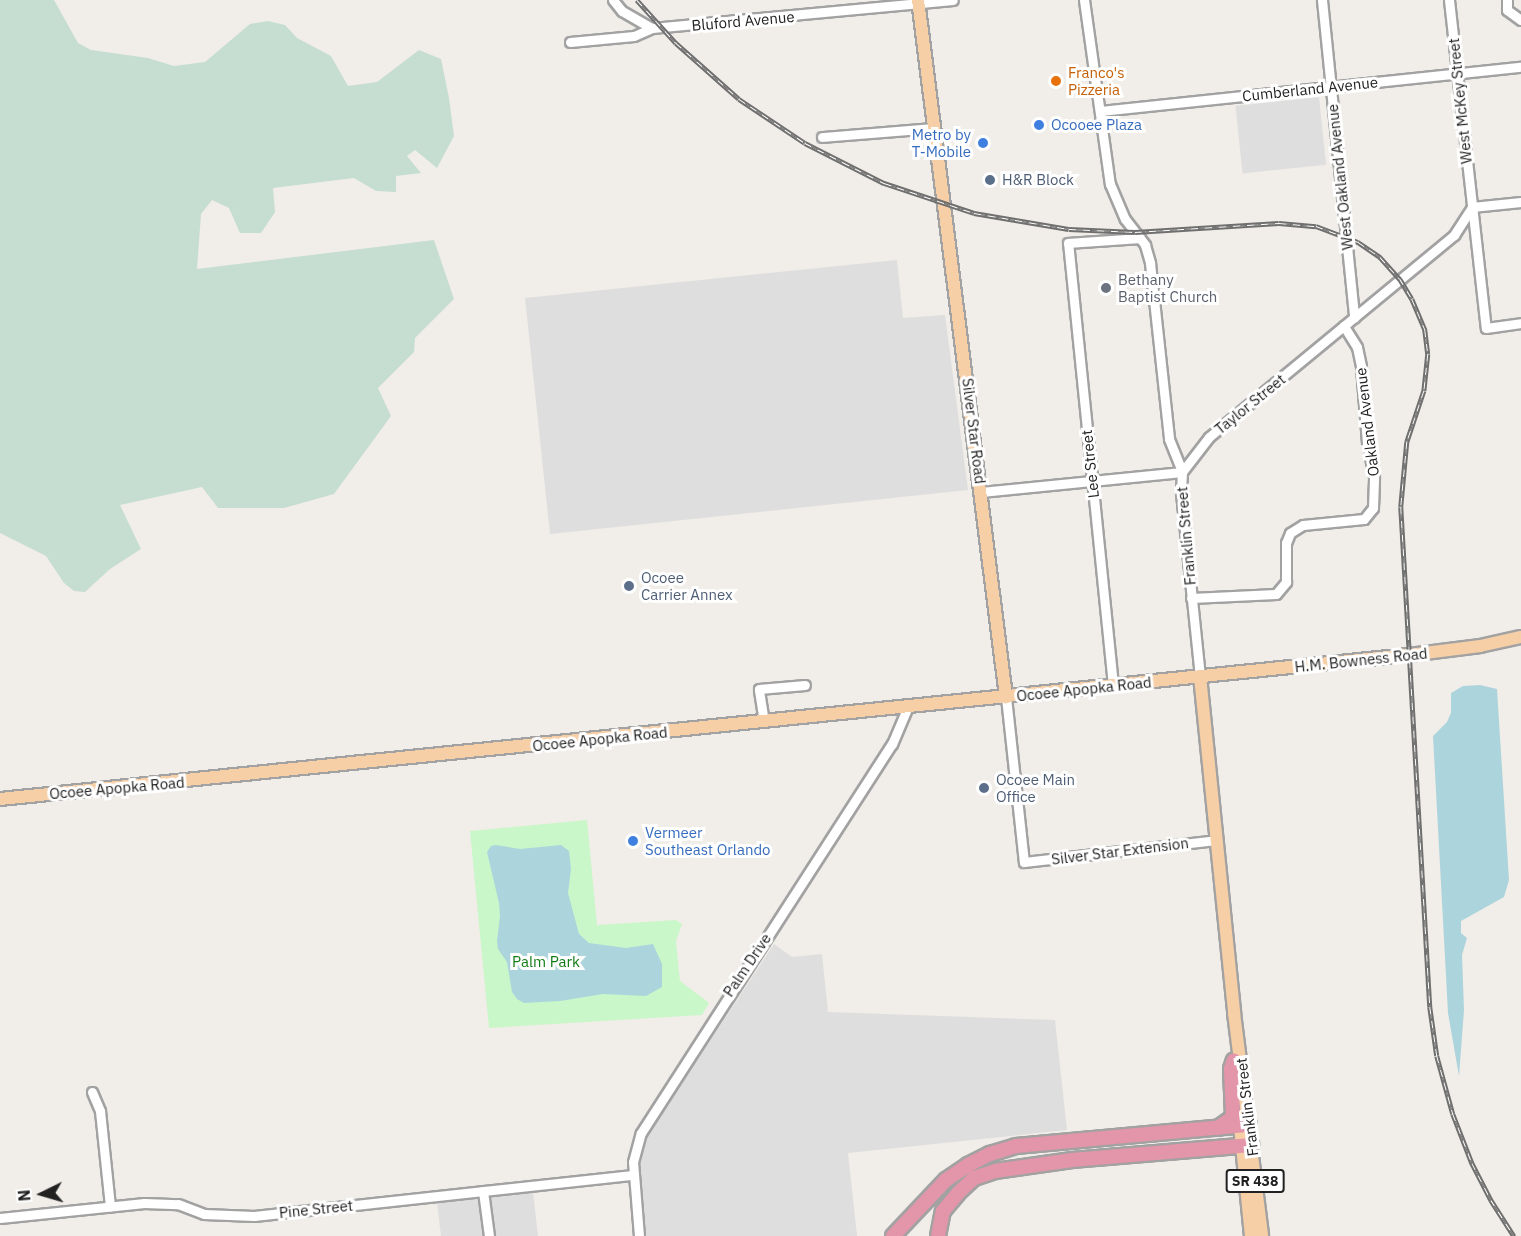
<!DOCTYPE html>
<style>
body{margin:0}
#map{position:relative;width:1521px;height:1236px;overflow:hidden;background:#f1ede8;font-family:"IBM Plex Sans",sans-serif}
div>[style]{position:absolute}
.residential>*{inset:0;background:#dfdede;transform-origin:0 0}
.wetland>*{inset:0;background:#c6ded1}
.park>*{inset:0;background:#c9f7c9}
.water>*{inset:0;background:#acd4dc}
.roads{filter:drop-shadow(2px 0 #a2a2a2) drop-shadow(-2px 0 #a2a2a2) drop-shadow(0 2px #a2a2a2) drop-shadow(0 -2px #a2a2a2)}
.minor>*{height:9px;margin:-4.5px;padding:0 4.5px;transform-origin:4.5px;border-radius:4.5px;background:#fff}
.major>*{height:12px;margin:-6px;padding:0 6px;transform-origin:6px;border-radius:6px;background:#f7cfa7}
.highway>*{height:14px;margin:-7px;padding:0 7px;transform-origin:7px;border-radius:7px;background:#e395a9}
.rail>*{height:4.5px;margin-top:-2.25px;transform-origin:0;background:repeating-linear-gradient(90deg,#fff 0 7px,#6f6f6f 0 14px);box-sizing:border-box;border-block:2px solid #6f6f6f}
.dots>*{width:16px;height:16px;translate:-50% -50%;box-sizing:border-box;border:3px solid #fff;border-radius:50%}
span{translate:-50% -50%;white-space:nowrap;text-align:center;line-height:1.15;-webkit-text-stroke:6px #fff;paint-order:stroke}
.shield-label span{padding:2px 4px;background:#fff;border:2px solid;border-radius:4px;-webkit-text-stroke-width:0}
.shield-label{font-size:14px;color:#212121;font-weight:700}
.street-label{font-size:15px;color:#212121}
.food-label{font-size:15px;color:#c56008}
.left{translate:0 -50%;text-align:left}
.shop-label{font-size:15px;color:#366cbe}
.right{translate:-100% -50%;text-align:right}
.service-label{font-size:15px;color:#4e5e75}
.worship-label{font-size:15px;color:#5b616d}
.park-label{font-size:15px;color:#127c14}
.north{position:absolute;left:12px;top:1164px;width:60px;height:60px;-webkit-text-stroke:4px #fff;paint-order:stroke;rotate:265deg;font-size:16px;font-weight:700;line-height:24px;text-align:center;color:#212121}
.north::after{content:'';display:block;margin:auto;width:21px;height:27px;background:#212121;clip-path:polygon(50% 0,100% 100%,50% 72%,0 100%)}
</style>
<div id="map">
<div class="residential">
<i style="left:1319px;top:97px;width:68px;height:84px;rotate:84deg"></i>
<i style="clip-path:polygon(897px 260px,903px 318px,945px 315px,968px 490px,550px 534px,525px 298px)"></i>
<i style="clip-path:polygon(774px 944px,792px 957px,822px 954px,828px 1012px,1055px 1020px,1067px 1130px,848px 1153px,857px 1236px,645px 1236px,639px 1180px,642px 1153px,648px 1135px)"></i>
<i style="clip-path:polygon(533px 1192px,538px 1236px,441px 1236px,437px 1202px)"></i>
</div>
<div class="wetland">
<i style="clip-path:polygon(0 0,54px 0,78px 43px,91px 50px,148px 58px,174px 66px,205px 62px,250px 24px,268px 21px,285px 25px,297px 38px,331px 56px,348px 86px,377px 82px,419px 50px,441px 59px,449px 98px,454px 136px,437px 168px,415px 150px,407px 156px,421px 173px,396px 176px,396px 192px,376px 191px,354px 178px,273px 188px,275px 212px,261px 233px,240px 233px,229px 208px,212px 200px,201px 214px,197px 269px,434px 240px,454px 299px,415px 338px,414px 352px,378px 388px,391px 416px,334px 494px,284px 508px,218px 508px,202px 487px,120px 505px,141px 549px,110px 569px,85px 592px,74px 591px,64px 583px,46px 556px,0 533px)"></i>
</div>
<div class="park">
<i style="clip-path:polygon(587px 820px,597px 925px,676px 920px,682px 924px,676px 941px,680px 981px,709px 1003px,702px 1015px,489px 1028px,470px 831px)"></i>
</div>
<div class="water">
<i style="clip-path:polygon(1480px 685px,1497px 689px,1509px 880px,1504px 897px,1461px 921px,1461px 933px,1467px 938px,1462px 955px,1464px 1010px,1459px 1076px,1448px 1013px,1433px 736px,1447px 722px,1451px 713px,1451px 693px,1463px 686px)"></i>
<i style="clip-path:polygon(496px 845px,520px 849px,561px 845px,569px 851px,571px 869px,568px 893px,579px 934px,589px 943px,626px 948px,653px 944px,662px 964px,662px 987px,646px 996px,603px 994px,560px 1001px,524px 1003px,517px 999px,512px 992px,507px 962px,498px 949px,497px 941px,500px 916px,499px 903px,487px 852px,491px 846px)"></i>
</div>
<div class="roads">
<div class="minor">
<i style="left:613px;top:0;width:14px;rotate:51deg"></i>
<i style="left:622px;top:11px;width:34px;rotate:30deg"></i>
<i style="left:1084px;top:0;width:186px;rotate:82deg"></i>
<i style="left:1110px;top:184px;width:38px;rotate:67deg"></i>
<i style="left:1125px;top:219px;width:33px;rotate:52deg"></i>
<i style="left:1145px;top:245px;width:19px;rotate:74deg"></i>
<i style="left:1150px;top:263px;width:177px;rotate:83.8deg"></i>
<i style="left:1169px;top:439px;width:35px;rotate:68deg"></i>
<i style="left:1182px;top:472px;width:21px;rotate:93deg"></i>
<i style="left:1181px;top:493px;width:184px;rotate:84.1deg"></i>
<i style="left:1322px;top:0;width:319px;rotate:84.2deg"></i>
<i style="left:1449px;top:0;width:330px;rotate:83.6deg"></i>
<i style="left:1486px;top:328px;width:35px;rotate:-8deg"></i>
<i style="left:1507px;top:0;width:10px;rotate:90deg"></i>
<i style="left:1507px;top:10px;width:17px;rotate:36deg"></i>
<i style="left:570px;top:42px;width:64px;rotate:-5.4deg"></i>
<i style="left:634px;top:36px;width:20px;rotate:-24deg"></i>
<i style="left:652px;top:28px;width:302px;rotate:-5.3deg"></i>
<i style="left:1100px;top:111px;width:423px;rotate:-6deg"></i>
<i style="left:822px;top:137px;width:113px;rotate:-4.6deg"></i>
<i style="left:1472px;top:207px;width:49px;rotate:-5.8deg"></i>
<i style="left:981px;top:492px;width:202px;rotate:-5.7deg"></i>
<i style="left:1182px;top:472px;width:44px;rotate:-52.4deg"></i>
<i style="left:1209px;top:437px;width:318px;rotate:-39.5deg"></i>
<i style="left:1454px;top:235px;width:33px;rotate:-57deg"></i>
<i style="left:1191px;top:598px;width:85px;rotate:-2.7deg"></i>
<i style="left:1276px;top:594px;width:16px;rotate:-50deg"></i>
<i style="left:1286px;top:582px;width:39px;rotate:-90deg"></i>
<i style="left:1286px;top:543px;width:11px;rotate:-68deg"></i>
<i style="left:1290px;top:533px;width:15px;rotate:-32deg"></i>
<i style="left:1303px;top:525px;width:61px;rotate:-5.6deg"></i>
<i style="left:1364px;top:519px;width:14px;rotate:-51deg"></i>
<i style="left:1373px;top:508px;width:32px;rotate:-88deg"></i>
<i style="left:1374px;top:476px;width:34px;rotate:-102deg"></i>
<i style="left:1367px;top:443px;width:77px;rotate:-94.5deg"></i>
<i style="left:1361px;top:366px;width:19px;rotate:-102deg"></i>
<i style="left:1357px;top:347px;width:25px;rotate:-122deg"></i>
<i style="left:1113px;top:685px;width:444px;rotate:-95.8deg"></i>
<i style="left:1068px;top:243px;width:72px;rotate:-4deg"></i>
<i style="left:1006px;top:697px;width:166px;rotate:83.8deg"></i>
<i style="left:1024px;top:862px;width:193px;rotate:-6.5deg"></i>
<i style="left:764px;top:722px;width:33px;rotate:-99deg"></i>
<i style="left:759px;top:689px;width:46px;rotate:-5deg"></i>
<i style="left:92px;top:1092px;width:21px;rotate:67deg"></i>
<i style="left:100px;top:1111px;width:96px;rotate:84deg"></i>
<i style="left:483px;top:1191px;width:45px;rotate:82.4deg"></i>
<i style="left:0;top:1218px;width:145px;rotate:-5.9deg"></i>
<i style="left:144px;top:1203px;width:34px;rotate:2deg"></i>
<i style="left:178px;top:1204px;width:28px;rotate:21deg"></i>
<i style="left:204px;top:1214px;width:50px;rotate:2.3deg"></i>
<i style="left:254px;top:1216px;width:381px;rotate:-6.2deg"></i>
<i style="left:639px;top:1236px;width:74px;rotate:-94.6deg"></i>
<i style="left:633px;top:1162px;width:30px;rotate:-75deg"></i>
<i style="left:641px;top:1133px;width:463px;rotate:-57.2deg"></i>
<i style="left:892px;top:744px;width:39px;rotate:-67deg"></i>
</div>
<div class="major">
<i style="left:918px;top:0;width:703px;rotate:82.8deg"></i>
<i style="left:1200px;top:676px;width:339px;rotate:84.2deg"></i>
<i style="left:1234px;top:1013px;width:225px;rotate:82.8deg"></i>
<i style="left:0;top:799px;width:1416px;rotate:-5.84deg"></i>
<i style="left:1409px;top:655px;width:72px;rotate:-7.2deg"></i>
<i style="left:1480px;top:646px;width:42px;rotate:-12.4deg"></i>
<i style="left:1239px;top:1116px;width:121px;rotate:84.3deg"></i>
</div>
<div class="highway">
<i style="left:1218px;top:1128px;width:19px;rotate:-36deg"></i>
<i style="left:1233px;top:1117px;width:48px;rotate:-92.4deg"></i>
<i style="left:1231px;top:1069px;width:9px;rotate:-72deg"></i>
<i style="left:893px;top:1236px;width:77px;rotate:-46.6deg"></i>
<i style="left:946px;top:1180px;width:27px;rotate:-34deg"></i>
<i style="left:968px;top:1165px;width:25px;rotate:-27deg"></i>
<i style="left:990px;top:1154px;width:27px;rotate:-17deg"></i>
<i style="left:1016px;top:1146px;width:234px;rotate:-5.2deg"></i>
<i style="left:938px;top:1236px;width:25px;rotate:-79deg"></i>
<i style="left:943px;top:1211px;width:23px;rotate:-50deg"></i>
<i style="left:958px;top:1193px;width:22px;rotate:-43deg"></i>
<i style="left:974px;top:1178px;width:22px;rotate:-18deg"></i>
<i style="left:995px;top:1171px;width:78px;rotate:-8.1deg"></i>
<i style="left:1072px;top:1160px;width:180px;rotate:-4.8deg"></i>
</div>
</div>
<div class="rail">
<i style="left:637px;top:0;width:58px;rotate:47.8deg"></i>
<i style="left:676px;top:43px;width:84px;rotate:41.6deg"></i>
<i style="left:739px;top:99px;width:79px;rotate:33.7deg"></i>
<i style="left:805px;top:143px;width:89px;rotate:26.9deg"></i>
<i style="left:884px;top:183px;width:95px;rotate:18.4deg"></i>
<i style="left:974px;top:213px;width:96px;rotate:9.6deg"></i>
<i style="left:1069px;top:229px;width:66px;rotate:2.6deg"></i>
<i style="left:1135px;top:232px;width:144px;rotate:-3.6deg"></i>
<i style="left:1279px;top:223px;width:37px;rotate:5deg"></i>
<i style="left:1316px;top:226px;width:45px;rotate:20.9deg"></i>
<i style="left:1358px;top:242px;width:27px;rotate:34deg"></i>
<i style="left:1380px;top:257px;width:30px;rotate:48deg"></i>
<i style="left:1400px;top:279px;width:23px;rotate:59deg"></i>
<i style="left:1412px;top:299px;width:34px;rotate:67deg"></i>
<i style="left:1425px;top:330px;width:24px;rotate:83deg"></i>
<i style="left:1428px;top:354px;width:37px;rotate:96deg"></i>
<i style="left:1424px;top:391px;width:54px;rotate:108.4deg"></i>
<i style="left:1407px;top:442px;width:65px;rotate:95.3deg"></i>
<i style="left:1401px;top:507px;width:501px;rotate:86.68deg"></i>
<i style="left:1430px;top:1007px;width:49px;rotate:81.9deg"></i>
<i style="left:1437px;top:1056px;width:60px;rotate:74.6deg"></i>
<i style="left:1453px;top:1114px;width:53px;rotate:68.8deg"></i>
<i style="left:1472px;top:1163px;width:42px;rotate:62.8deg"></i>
<i style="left:1491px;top:1200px;width:43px;rotate:57.4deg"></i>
</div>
<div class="dots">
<i style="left:1056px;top:81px;background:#e8710a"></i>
<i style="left:1039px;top:125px;background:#3f7fe0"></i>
<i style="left:983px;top:143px;background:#3f7fe0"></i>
<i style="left:990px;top:180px;background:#5c6f8a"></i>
<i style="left:1106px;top:288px;background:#6b7280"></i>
<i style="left:629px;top:586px;background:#5c6f8a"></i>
<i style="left:984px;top:788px;background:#5c6f8a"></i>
<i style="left:633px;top:841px;background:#3f7fe0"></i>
</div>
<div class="shield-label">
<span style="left:1255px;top:1181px">SR 438</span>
</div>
<div class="street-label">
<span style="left:743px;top:21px;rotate:-5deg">Bluford Avenue</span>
<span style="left:1310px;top:89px;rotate:-6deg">Cumberland Avenue</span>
<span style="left:1460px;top:101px;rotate:-96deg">West McKey Street</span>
<span style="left:1340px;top:177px;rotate:-96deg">West Oakland Avenue</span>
<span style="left:1250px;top:404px;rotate:-39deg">Taylor Street</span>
<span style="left:1367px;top:422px;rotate:-97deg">Oakland Avenue</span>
<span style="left:974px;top:431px;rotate:83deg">Silver Star Road</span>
<span style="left:1090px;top:464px;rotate:-96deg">Lee Street</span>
<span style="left:1186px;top:536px;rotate:-95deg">Franklin Street</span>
<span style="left:1361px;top:660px;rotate:-6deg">H.M. Bowness Road</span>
<span style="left:1084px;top:689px;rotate:-6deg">Ocoee Apopka Road</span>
<span style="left:600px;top:739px;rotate:-6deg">Ocoee Apopka Road</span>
<span style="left:117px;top:788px;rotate:-5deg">Ocoee Apopka Road</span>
<span style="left:1120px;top:851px;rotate:-7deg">Silver Star Extension</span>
<span style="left:747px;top:965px;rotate:-56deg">Palm Drive</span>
<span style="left:1247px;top:1107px;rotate:-97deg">Franklin Street</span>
<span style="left:316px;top:1209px;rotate:-6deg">Pine Street</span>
</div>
<div class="food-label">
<span class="left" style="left:1068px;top:81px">Franco's<br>Pizzeria</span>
</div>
<div class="shop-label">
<span class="left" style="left:1051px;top:125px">Ocooee Plaza</span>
<span class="right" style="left:971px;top:143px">Metro by<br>T-Mobile</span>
<span class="left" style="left:645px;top:841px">Vermeer<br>Southeast Orlando</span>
</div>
<div class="service-label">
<span class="left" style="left:1002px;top:180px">H&amp;R Block</span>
<span class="left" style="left:641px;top:586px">Ocoee<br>Carrier Annex</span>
<span class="left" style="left:996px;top:788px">Ocoee Main<br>Office</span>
</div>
<div class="worship-label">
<span class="left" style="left:1118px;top:288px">Bethany<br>Baptist Church</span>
</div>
<div class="park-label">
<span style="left:546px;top:962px">Palm Park</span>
</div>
<div class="north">N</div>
</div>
